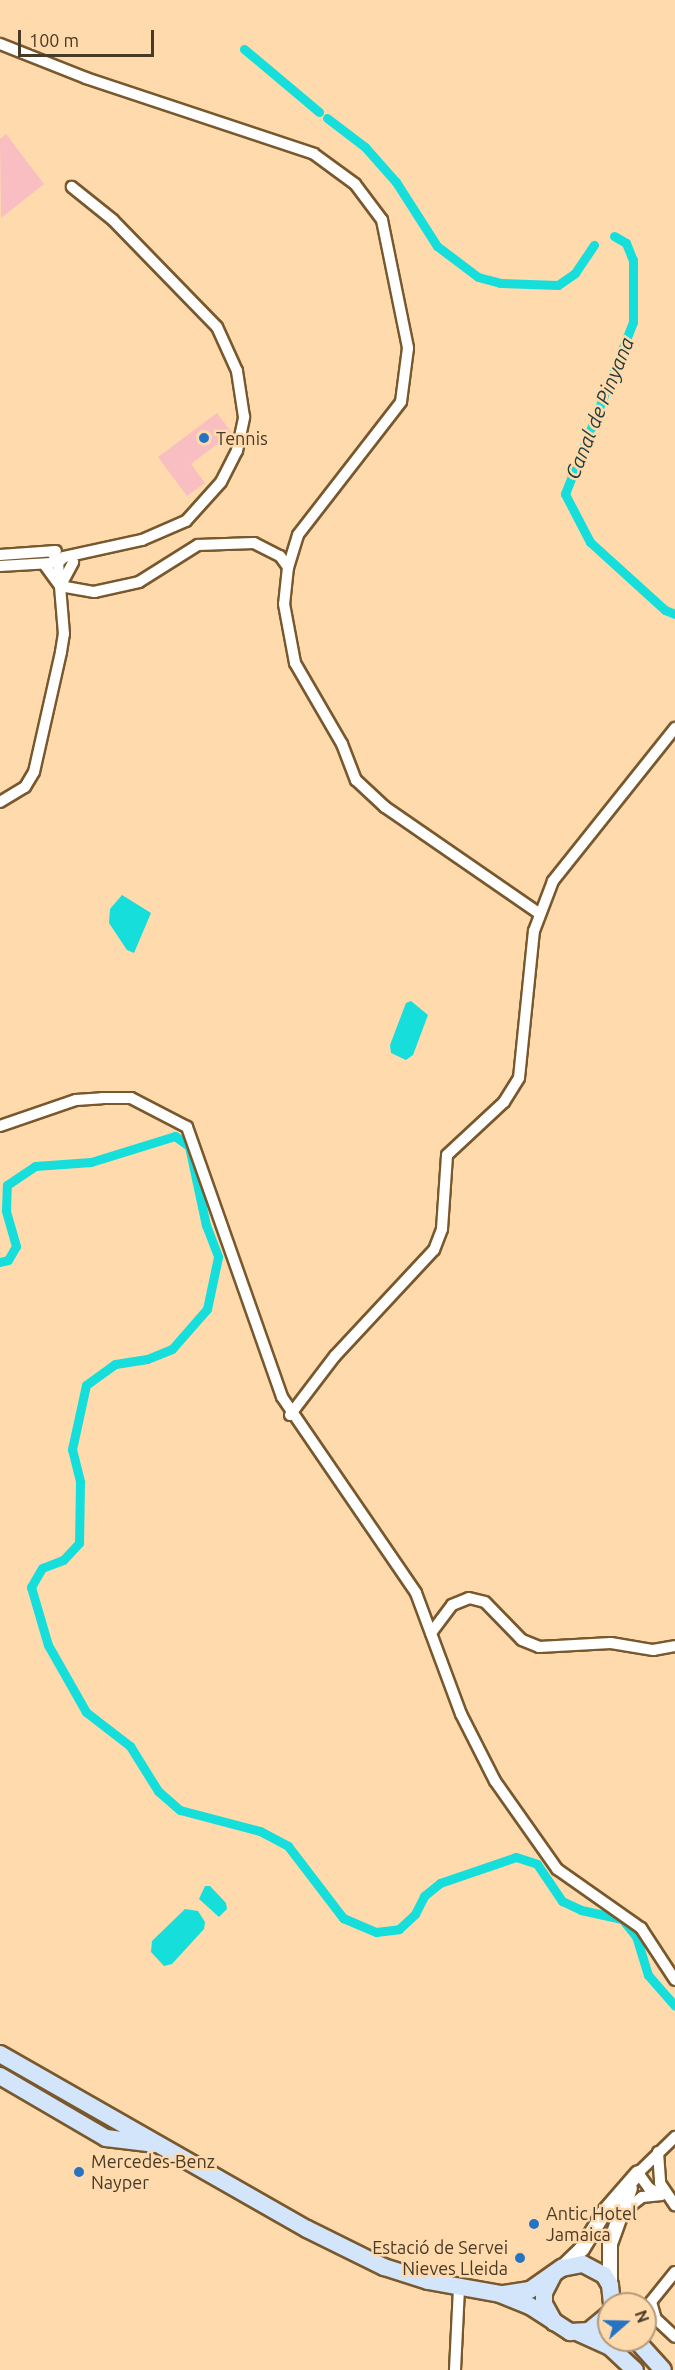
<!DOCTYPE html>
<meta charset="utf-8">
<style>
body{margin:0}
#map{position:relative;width:675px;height:2370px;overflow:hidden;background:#ffdaac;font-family:Ubuntu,sans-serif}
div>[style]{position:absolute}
.green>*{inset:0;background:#f8bec2}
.water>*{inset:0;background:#15dedb}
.canal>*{height:9px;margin:-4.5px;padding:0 4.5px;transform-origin:4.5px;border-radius:4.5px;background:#15dedb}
.roads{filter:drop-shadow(2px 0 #78582d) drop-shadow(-2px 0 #78582d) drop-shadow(0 2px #78582d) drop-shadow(0 -2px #78582d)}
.minor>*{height:10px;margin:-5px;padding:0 5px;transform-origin:5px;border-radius:5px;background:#fff}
.tertiary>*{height:14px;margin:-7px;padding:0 7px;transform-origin:7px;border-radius:7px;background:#fff}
.primary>*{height:16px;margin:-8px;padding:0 8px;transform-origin:8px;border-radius:8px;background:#d3e5fa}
.dots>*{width:16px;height:16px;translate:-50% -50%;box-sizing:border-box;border:3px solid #ffdaac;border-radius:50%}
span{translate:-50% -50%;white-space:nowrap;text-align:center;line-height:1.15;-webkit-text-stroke:5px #ffdaac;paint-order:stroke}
.poi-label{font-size:18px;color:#483a27}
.left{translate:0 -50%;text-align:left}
.right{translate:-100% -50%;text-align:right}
.water-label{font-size:20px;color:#223d3c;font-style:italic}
.north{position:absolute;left:597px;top:2292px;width:60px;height:60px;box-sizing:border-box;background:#ffdaac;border:2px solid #b69a77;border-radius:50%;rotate:70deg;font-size:16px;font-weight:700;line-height:24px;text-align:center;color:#483a27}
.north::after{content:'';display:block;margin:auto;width:21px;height:27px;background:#2773c3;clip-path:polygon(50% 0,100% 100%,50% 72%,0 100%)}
.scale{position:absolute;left:18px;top:30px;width:136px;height:27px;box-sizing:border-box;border:3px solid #483a27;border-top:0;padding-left:8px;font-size:18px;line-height:21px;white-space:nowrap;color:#483a27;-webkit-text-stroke:4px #ffdaac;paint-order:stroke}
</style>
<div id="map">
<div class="green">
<i style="clip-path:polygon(6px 134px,44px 184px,1px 218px,0 139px)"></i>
<i style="clip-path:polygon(217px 413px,232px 433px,191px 464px,205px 483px,187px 496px,158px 457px)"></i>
</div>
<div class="water">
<i style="clip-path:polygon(122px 895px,151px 913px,134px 953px,127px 950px,109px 923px,110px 909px)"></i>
<i style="clip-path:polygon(411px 1001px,428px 1015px,413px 1055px,406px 1060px,391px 1053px,390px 1045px,406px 1003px)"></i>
<i style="clip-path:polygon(205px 1886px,210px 1886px,226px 1903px,227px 1909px,219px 1917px,199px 1899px)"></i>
<i style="clip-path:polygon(185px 1909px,198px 1911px,205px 1922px,204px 1929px,172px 1964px,164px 1966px,151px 1952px,152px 1941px)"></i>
</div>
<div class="canal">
<i style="left:244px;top:49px;width:98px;rotate:40deg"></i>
<i style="left:327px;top:118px;width:48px;rotate:37.3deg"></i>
<i style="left:365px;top:147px;width:47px;rotate:48.5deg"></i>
<i style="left:396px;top:182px;width:76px;rotate:57.4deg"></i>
<i style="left:437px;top:246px;width:51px;rotate:37.1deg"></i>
<i style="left:478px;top:277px;width:23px;rotate:15deg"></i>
<i style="left:500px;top:283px;width:58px;rotate:2deg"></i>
<i style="left:558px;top:285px;width:21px;rotate:-35deg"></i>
<i style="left:575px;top:273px;width:34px;rotate:-56deg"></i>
<i style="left:614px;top:236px;width:14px;rotate:30deg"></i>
<i style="left:626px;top:243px;width:18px;rotate:68deg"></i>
<i style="left:633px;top:260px;width:62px;rotate:90deg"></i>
<i style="left:633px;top:322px;width:185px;rotate:111.6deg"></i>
<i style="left:565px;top:494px;width:54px;rotate:62.5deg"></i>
<i style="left:590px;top:542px;width:101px;rotate:42.2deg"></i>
<i style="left:665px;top:610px;width:11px;rotate:22deg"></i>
<i style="left:0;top:1262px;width:8px;rotate:-14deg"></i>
<i style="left:8px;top:1260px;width:16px;rotate:-60deg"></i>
<i style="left:16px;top:1246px;width:37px;rotate:-106deg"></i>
<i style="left:6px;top:1210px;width:25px;rotate:-88deg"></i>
<i style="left:7px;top:1185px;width:34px;rotate:-34deg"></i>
<i style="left:35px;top:1166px;width:56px;rotate:-4.1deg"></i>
<i style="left:91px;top:1162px;width:88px;rotate:-17.2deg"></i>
<i style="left:175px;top:1136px;width:17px;rotate:36deg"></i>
<i style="left:189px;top:1146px;width:81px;rotate:77.9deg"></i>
<i style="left:206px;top:1225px;width:34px;rotate:69deg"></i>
<i style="left:218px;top:1257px;width:53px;rotate:101.9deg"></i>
<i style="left:207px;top:1309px;width:53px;rotate:131.2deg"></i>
<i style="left:172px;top:1349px;width:27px;rotate:158deg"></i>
<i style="left:147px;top:1359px;width:32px;rotate:171deg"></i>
<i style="left:115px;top:1364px;width:36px;rotate:144deg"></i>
<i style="left:86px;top:1385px;width:66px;rotate:102.3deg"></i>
<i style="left:72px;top:1449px;width:34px;rotate:76deg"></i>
<i style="left:80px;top:1482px;width:61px;rotate:90.9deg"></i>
<i style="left:79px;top:1543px;width:23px;rotate:133deg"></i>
<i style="left:63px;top:1560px;width:22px;rotate:159deg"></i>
<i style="left:42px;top:1568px;width:22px;rotate:120deg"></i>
<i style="left:31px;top:1587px;width:60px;rotate:73.7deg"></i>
<i style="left:48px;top:1645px;width:77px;rotate:60.4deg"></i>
<i style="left:86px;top:1712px;width:56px;rotate:37.7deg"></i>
<i style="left:130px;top:1746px;width:53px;rotate:58.1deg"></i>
<i style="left:158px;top:1791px;width:29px;rotate:41deg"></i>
<i style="left:180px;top:1810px;width:83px;rotate:14.7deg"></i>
<i style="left:260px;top:1831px;width:32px;rotate:28deg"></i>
<i style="left:288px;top:1846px;width:91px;rotate:52.6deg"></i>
<i style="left:343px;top:1918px;width:36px;rotate:23deg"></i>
<i style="left:376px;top:1932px;width:23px;rotate:-7deg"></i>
<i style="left:399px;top:1929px;width:22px;rotate:-43deg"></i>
<i style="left:415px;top:1914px;width:20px;rotate:-63deg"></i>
<i style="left:424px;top:1896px;width:21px;rotate:-39deg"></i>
<i style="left:440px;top:1883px;width:80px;rotate:-18.9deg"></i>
<i style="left:516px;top:1857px;width:22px;rotate:18deg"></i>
<i style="left:537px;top:1864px;width:45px;rotate:56deg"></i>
<i style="left:562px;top:1901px;width:21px;rotate:25deg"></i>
<i style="left:581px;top:1910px;width:42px;rotate:12.4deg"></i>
<i style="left:622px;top:1919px;width:22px;rotate:51deg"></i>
<i style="left:636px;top:1936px;width:41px;rotate:72.9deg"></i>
<i style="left:648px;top:1975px;width:41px;rotate:48.9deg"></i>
</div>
<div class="roads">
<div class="minor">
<i style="left:0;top:44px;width:92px;rotate:21.6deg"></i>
<i style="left:86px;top:78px;width:240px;rotate:18.4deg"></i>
<i style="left:314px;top:154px;width:51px;rotate:36.2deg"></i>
<i style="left:355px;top:184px;width:45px;rotate:53.1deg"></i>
<i style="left:382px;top:220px;width:131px;rotate:78.5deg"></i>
<i style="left:408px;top:348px;width:54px;rotate:97.4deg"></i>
<i style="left:401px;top:402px;width:168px;rotate:127.8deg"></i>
<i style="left:298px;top:535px;width:34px;rotate:107deg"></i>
<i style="left:288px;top:567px;width:37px;rotate:96deg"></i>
<i style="left:284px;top:604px;width:60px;rotate:79.4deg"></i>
<i style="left:295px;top:663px;width:94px;rotate:59.9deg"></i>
<i style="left:342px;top:744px;width:39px;rotate:69deg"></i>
<i style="left:356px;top:780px;width:40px;rotate:43deg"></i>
<i style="left:385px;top:807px;width:188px;rotate:34.6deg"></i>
<i style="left:0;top:555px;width:56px;rotate:-4.1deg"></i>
<i style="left:58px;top:563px;width:8px;rotate:-45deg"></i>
<i style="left:64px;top:557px;width:80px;rotate:-12.3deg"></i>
<i style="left:142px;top:540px;width:48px;rotate:-23.4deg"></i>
<i style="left:186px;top:521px;width:52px;rotate:-48.1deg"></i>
<i style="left:221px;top:482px;width:35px;rotate:-63deg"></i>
<i style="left:237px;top:451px;width:35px;rotate:-78deg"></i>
<i style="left:244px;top:417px;width:47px;rotate:-98.7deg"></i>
<i style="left:237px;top:371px;width:48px;rotate:-114.4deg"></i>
<i style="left:217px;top:327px;width:149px;rotate:-134.2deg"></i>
<i style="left:113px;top:220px;width:53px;rotate:-141.2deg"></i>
<i style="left:44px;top:564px;width:27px;rotate:54deg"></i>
<i style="left:60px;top:586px;width:35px;rotate:10deg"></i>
<i style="left:94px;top:592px;width:46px;rotate:-12.5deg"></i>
<i style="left:139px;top:582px;width:70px;rotate:-32.1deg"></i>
<i style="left:198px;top:545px;width:56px;rotate:-2deg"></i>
<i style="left:254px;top:543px;width:29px;rotate:27deg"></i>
<i style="left:280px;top:556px;width:14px;rotate:54deg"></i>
<i style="left:0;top:566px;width:51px;rotate:-3.4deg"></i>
<i style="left:61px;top:585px;width:26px;rotate:-62deg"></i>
<i style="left:0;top:802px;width:29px;rotate:-31deg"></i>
<i style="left:25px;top:787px;width:17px;rotate:-59deg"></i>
<i style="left:34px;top:772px;width:123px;rotate:-77.3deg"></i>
<i style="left:61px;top:652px;width:18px;rotate:-81deg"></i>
<i style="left:64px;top:634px;width:71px;rotate:-94.8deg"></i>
<i style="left:58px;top:563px;width:13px;rotate:-119deg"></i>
<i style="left:0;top:1126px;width:80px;rotate:-18.9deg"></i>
<i style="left:76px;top:1100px;width:26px;rotate:-4deg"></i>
<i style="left:102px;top:1098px;width:29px"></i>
<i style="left:131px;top:1098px;width:63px;rotate:27.4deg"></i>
<i style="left:187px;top:1127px;width:286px;rotate:70.6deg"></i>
<i style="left:282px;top:1397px;width:237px;rotate:55.6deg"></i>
<i style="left:416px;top:1593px;width:129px;rotate:69.6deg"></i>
<i style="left:461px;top:1714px;width:75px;rotate:63.1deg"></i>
<i style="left:495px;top:1781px;width:108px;rotate:54.8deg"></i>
<i style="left:557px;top:1869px;width:103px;rotate:35.1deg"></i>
<i style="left:641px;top:1928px;width:62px;rotate:56.8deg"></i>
<i style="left:290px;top:1415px;width:74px;rotate:-52.7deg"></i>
<i style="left:335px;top:1356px;width:145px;rotate:-47deg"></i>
<i style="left:434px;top:1250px;width:22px;rotate:-69deg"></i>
<i style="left:442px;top:1229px;width:74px;rotate:-86.1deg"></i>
<i style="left:447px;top:1155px;width:78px;rotate:-42.9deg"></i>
<i style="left:504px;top:1102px;width:28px;rotate:-58deg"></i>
<i style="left:519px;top:1078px;width:148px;rotate:-84.2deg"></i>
<i style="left:534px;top:931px;width:53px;rotate:-69.2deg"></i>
<i style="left:553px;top:881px;width:196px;rotate:-51.4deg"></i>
<i style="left:431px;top:1633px;width:35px;rotate:-53deg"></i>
<i style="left:452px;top:1605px;width:18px;rotate:-22deg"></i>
<i style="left:469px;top:1598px;width:16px;rotate:14deg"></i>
<i style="left:485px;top:1602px;width:53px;rotate:45.8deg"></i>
<i style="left:522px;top:1640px;width:18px;rotate:22deg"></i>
<i style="left:539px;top:1647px;width:72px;rotate:-3.2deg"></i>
<i style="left:611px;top:1643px;width:43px;rotate:9.5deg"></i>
<i style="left:653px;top:1650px;width:22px;rotate:-10deg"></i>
<i style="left:658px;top:2152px;width:31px;rotate:86deg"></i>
<i style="left:660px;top:2183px;width:27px;rotate:56deg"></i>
<i style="left:638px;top:2173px;width:52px;rotate:-44.2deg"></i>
<i style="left:638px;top:2173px;width:19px;rotate:54deg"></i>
<i style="left:649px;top:2188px;width:13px;rotate:29deg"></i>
<i style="left:621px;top:2213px;width:26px;rotate:-37deg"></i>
<i style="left:642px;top:2197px;width:20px;rotate:-6deg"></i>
<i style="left:675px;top:2272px;width:38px;rotate:129deg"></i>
<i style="left:651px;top:2302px;width:18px;rotate:74deg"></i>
<i style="left:656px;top:2319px;width:26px;rotate:43deg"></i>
<i style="left:455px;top:2370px;width:83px;rotate:-87.2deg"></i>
</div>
<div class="tertiary">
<i style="left:562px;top:2268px;width:28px;rotate:-44deg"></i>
<i style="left:582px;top:2249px;width:44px;rotate:-58.8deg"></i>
<i style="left:605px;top:2211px;width:50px;rotate:-49deg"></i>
<i style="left:610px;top:2285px;width:41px;rotate:-90deg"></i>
<i style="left:610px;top:2244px;width:59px;rotate:-70.3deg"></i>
</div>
<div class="primary">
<i style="left:0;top:2054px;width:353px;rotate:29.7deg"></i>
<i style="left:307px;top:2229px;width:86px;rotate:26.3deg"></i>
<i style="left:384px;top:2267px;width:46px;rotate:17.7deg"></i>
<i style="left:428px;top:2281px;width:73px;rotate:10.2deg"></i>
<i style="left:500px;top:2294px;width:32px;rotate:22deg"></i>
<i style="left:530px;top:2306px;width:48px;rotate:33deg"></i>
<i style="left:570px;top:2332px;width:19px;rotate:-3deg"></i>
<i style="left:589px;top:2331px;width:26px;rotate:-40deg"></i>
<i style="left:0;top:2076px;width:123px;rotate:30.3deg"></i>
<i style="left:106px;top:2138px;width:48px;rotate:7.1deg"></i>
<i style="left:553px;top:2275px;width:20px;rotate:117deg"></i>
<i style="left:544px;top:2293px;width:11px;rotate:90deg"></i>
<i style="left:544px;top:2304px;width:21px;rotate:61deg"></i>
<i style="left:504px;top:2294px;width:26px;rotate:-9deg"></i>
<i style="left:530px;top:2290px;width:39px;rotate:-35deg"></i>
<i style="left:562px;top:2268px;width:21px;rotate:-11deg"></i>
<i style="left:583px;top:2264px;width:24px;rotate:28deg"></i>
<i style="left:604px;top:2275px;width:12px;rotate:59deg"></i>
<i style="left:610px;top:2285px;width:19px;rotate:84deg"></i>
<i style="left:579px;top:2333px;width:34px;rotate:24deg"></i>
<i style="left:610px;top:2347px;width:34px;rotate:43deg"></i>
<i style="left:636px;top:2340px;width:40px;rotate:48deg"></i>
</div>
</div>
<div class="dots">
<i style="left:204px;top:438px;background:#2773c3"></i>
<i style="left:79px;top:2172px;background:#2773c3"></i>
<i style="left:534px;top:2224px;background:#2773c3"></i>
<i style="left:520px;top:2258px;background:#2773c3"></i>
</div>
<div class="poi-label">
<span class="left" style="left:216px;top:438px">Tennis</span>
<span class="left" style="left:91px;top:2172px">Mercedes-Benz<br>Nayper</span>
<span class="left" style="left:546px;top:2224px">Antic Hotel<br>Jamaica</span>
<span class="right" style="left:508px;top:2258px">Estació de Servei<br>Nieves Lleida</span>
</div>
<div class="water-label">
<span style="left:599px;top:408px;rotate:-68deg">Canal de Pinyana</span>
</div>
<div class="north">N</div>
<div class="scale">100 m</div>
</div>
